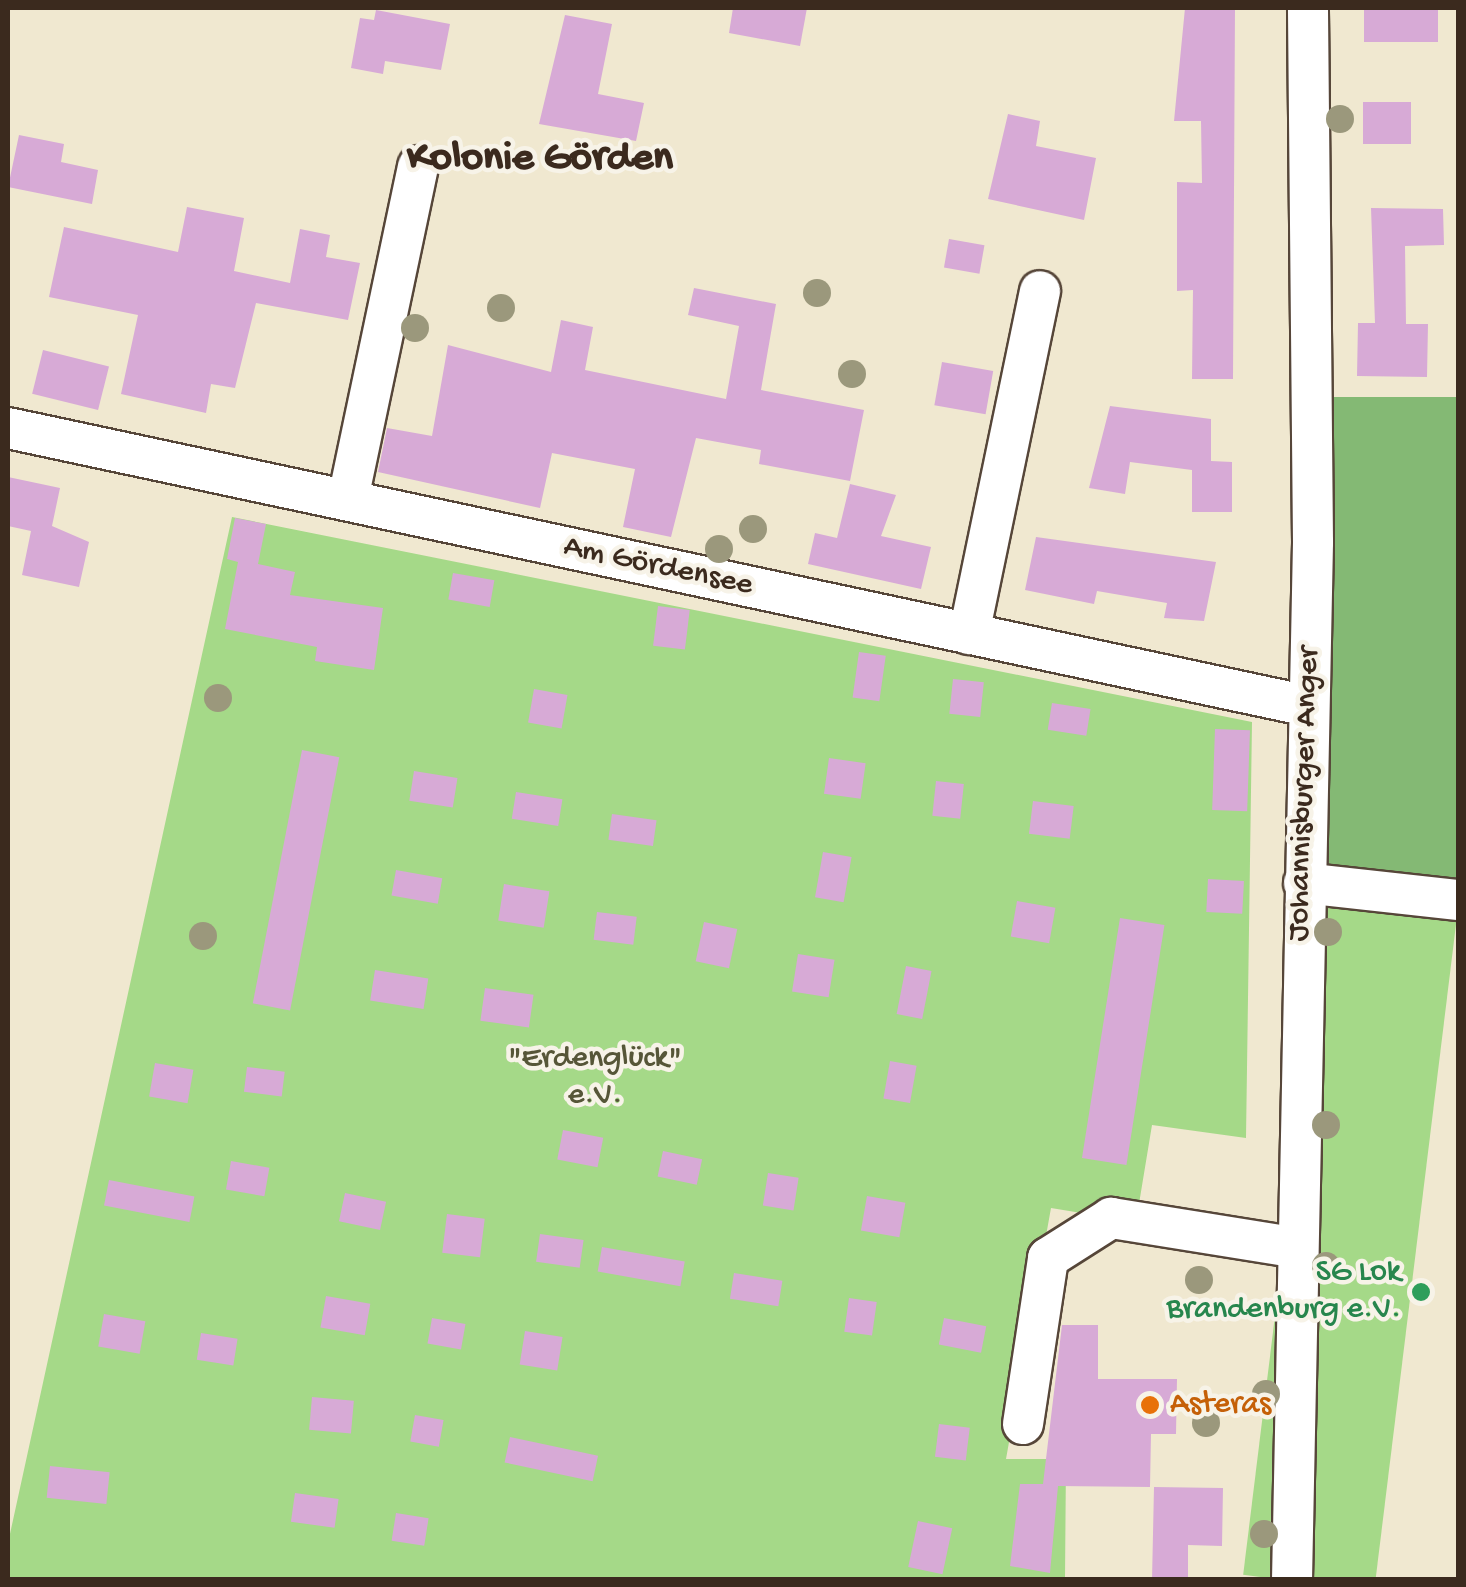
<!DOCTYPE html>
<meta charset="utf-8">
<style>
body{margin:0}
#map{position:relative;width:1466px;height:1587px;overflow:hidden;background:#f0e8d0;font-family:"Gochi Hand",sans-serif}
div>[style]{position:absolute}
.green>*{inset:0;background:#a5d988;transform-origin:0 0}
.forest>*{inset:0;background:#84b974;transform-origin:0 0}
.building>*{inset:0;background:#d7aad6;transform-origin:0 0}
.roads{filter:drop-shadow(2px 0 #564639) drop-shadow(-2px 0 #564639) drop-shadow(0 2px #564639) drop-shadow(0 -2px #564639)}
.minor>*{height:40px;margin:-20px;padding:0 20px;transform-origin:20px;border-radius:20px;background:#fff}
.trees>*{width:28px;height:28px;margin:-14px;border-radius:50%;background:#9b987c}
.dots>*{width:28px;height:28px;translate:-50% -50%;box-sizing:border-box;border:5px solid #f7f3e8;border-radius:50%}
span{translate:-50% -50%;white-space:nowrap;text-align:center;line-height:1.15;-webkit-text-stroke:9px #f7f3e8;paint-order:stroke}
.street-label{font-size:32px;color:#3b2a1e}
.park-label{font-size:32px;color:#565638}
.leisure-label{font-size:32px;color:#27864d}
.right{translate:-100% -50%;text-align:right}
.food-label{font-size:32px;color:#c56008}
.left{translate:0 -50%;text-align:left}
.district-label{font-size:42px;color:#3b2a1e;font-weight:700}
.frame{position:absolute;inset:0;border:10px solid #3b2a1e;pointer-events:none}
</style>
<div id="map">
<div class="green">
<i style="clip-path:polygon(232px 517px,1252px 722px,1246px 1138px,1152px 1125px,1136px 1222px,1051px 1208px,1006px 1459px,1066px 1459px,1065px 1579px,8px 1580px,8px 1543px)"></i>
<i style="left:1327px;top:892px;width:132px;height:688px;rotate:7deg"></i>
</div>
<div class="forest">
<i style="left:1458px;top:397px;width:511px;height:129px;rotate:90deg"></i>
</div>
<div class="building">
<i style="clip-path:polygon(733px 8px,807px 8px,800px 46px,729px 33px)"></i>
<i style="clip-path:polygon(1185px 8px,1235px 8px,1233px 379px,1192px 379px,1193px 290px,1177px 291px,1177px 182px,1202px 183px,1201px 121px,1174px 121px)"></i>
<i style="left:1364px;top:8px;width:74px;height:34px"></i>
<i style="clip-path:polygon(376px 10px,450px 24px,441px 70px,385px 61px,383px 74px,351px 68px,360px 18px,374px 20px)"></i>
<i style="clip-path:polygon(565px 15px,612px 24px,598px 94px,644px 103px,636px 141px,539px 124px)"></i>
<i style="left:1363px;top:102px;width:48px;height:42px"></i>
<i style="clip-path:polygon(1008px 114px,1040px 121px,1036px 146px,1096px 158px,1084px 220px,988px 199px)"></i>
<i style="clip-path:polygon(19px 135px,64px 144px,61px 162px,98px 170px,92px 204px,8px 187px)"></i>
<i style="clip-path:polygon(187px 207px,244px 218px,234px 271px,290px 283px,300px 229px,330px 235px,326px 257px,360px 263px,348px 320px,256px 303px,235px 388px,211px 384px,206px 413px,121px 394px,138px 315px,49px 297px,64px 227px,178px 252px)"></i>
<i style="clip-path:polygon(1371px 208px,1443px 209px,1444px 245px,1405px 246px,1406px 324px,1428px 324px,1427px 377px,1357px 376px,1358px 323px,1375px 323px)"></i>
<i style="left:949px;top:239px;width:36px;height:29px;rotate:10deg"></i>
<i style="clip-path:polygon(694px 288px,776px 304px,761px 390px,864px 410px,850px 481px,759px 464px,761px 450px,696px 438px,671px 537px,623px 527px,635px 469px,552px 453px,540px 508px,378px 472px,387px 428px,432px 436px,448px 345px,551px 372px,561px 320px,593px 327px,585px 370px,726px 399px,739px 326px,688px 315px)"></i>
<i style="left:43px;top:350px;width:68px;height:45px;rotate:14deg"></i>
<i style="left:942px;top:362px;width:52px;height:44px;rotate:10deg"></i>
<i style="clip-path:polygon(1110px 406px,1211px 419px,1211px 461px,1232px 462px,1232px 512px,1192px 512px,1192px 470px,1130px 462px,1125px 494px,1089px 488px)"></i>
<i style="clip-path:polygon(8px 477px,60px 488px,52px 526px,89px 542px,79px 587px,22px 575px,31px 531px,8px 526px)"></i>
<i style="clip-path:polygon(850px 484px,896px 495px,881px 536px,931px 547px,921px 589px,808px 564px,815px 533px,837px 538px)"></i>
<i style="clip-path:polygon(235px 518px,266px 524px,258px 564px,295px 572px,290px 595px,383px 608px,374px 670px,315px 661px,317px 647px,225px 629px,238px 562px,227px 559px)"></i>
<i style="clip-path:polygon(1036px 537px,1216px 562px,1204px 621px,1164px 618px,1167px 603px,1097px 591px,1094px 604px,1025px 590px)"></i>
<i style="left:453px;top:573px;width:42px;height:27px;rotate:10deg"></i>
<i style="left:658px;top:606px;width:32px;height:40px;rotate:7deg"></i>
<i style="left:859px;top:652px;width:27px;height:46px;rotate:8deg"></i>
<i style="left:953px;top:679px;width:31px;height:35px;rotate:6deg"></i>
<i style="left:534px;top:689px;width:34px;height:34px;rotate:10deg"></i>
<i style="left:1052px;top:703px;width:39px;height:27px;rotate:9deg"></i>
<i style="left:1215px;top:729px;width:35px;height:81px;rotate:2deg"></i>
<i style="left:302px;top:750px;width:38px;height:258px;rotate:11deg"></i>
<i style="left:829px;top:758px;width:37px;height:36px;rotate:8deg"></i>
<i style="left:414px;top:771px;width:44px;height:30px;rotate:9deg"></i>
<i style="left:936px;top:781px;width:28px;height:35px;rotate:6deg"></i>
<i style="left:516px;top:792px;width:47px;height:27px;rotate:9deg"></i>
<i style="left:1033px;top:801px;width:41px;height:33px;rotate:7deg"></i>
<i style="left:612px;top:814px;width:45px;height:26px;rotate:8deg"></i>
<i style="left:823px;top:852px;width:29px;height:46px;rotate:10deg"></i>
<i style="left:396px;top:870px;width:47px;height:26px;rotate:10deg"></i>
<i style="left:1208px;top:879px;width:36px;height:33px;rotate:3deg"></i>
<i style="left:504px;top:884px;width:46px;height:37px;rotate:9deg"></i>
<i style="left:1017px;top:901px;width:39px;height:36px;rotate:10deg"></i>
<i style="left:597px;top:912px;width:40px;height:28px;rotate:7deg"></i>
<i style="left:1120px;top:918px;width:45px;height:243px;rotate:9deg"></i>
<i style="left:704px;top:922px;width:34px;height:40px;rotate:12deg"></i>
<i style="left:798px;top:954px;width:37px;height:38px;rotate:9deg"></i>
<i style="left:906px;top:966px;width:26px;height:49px;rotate:11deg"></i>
<i style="left:375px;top:970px;width:54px;height:31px;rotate:9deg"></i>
<i style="left:485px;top:988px;width:49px;height:33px;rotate:8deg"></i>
<i style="left:890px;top:1061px;width:27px;height:38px;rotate:10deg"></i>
<i style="left:155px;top:1063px;width:39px;height:34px;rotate:10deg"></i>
<i style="left:247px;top:1067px;width:38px;height:25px;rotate:7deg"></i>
<i style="left:563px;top:1130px;width:41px;height:30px;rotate:11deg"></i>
<i style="left:663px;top:1151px;width:40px;height:26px;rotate:12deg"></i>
<i style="left:231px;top:1161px;width:39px;height:29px;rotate:10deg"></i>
<i style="left:768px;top:1173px;width:31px;height:33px;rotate:9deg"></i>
<i style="left:109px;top:1180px;width:87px;height:26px;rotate:11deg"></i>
<i style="left:345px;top:1193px;width:42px;height:29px;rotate:12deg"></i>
<i style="left:867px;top:1196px;width:39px;height:35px;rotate:10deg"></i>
<i style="left:447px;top:1214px;width:38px;height:39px;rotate:7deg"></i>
<i style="left:540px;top:1234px;width:44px;height:28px;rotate:8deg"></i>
<i style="left:602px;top:1247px;width:84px;height:25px;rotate:10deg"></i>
<i style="left:734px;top:1273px;width:49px;height:26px;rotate:9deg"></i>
<i style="left:326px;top:1296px;width:45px;height:32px;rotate:10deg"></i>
<i style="left:849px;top:1298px;width:28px;height:34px;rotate:8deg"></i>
<i style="left:104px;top:1314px;width:42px;height:33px;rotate:10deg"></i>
<i style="left:432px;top:1318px;width:34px;height:26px;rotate:10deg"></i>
<i style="left:944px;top:1318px;width:43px;height:27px;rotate:11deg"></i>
<i style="clip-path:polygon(1062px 1325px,1098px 1325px,1098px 1379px,1177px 1379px,1176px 1434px,1151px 1434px,1150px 1487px,1058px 1486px,1050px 1573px,1010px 1566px,1020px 1484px,1043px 1484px)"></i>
<i style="left:525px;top:1331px;width:38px;height:34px;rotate:9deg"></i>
<i style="left:201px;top:1333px;width:37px;height:27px;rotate:9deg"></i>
<i style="left:312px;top:1397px;width:42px;height:33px;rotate:5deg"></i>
<i style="left:415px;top:1415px;width:29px;height:27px;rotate:10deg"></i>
<i style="left:939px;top:1424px;width:31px;height:33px;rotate:7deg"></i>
<i style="left:510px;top:1437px;width:90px;height:26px;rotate:12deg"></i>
<i style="left:50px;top:1466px;width:60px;height:32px;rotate:6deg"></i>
<i style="clip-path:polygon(1154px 1487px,1223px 1488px,1222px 1546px,1188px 1545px,1188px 1580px,1152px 1580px)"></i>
<i style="left:295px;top:1493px;width:44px;height:29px;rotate:8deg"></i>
<i style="left:396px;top:1513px;width:33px;height:28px;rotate:9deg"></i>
<i style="left:918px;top:1521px;width:35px;height:47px;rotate:12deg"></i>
</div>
<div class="roads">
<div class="minor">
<i style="left:8px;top:428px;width:1329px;rotate:12.07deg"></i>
<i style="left:348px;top:499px;width:340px;rotate:-78.1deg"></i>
<i style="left:969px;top:634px;width:350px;rotate:-78.3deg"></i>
<i style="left:1304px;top:883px;width:155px;rotate:6.3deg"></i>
<i style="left:1023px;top:1424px;width:168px;rotate:-81.4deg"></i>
<i style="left:1048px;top:1258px;width:75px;rotate:-32.4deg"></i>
<i style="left:1111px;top:1218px;width:184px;rotate:9.1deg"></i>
<i style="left:1292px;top:1580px;width:1038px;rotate:-88.84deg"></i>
<i style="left:1313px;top:542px;width:534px;rotate:-90.54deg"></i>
</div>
</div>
<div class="trees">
<i style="left:1340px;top:119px"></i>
<i style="left:817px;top:293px"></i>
<i style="left:501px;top:308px"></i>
<i style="left:415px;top:328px"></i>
<i style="left:852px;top:374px"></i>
<i style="left:753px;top:529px"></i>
<i style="left:719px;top:549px"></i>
<i style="left:218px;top:698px"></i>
<i style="left:1328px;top:932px"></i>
<i style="left:203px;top:936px"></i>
<i style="left:1326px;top:1125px"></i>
<i style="left:1326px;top:1266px"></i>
<i style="left:1199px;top:1280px"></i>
<i style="left:1266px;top:1394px"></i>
<i style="left:1206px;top:1423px"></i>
<i style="left:1264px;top:1534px"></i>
</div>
<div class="dots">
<i style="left:1421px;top:1292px;background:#2e9e5b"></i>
<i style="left:1150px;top:1405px;background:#e8710a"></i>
</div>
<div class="street-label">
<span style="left:658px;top:567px;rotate:12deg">Am Gördensee</span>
<span style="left:1305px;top:794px;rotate:-88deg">Johannisburger Anger</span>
</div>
<div class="park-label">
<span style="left:595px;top:1078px">"Erdenglück"<br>e.V.</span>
</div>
<div class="leisure-label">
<span class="right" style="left:1401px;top:1292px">SG Lok<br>Brandenburg e.V.</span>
</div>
<div class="food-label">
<span class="left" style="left:1170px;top:1405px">Asteras</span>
</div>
<div class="district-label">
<span style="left:540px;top:160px">Kolonie Görden</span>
</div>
<div class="frame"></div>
</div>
